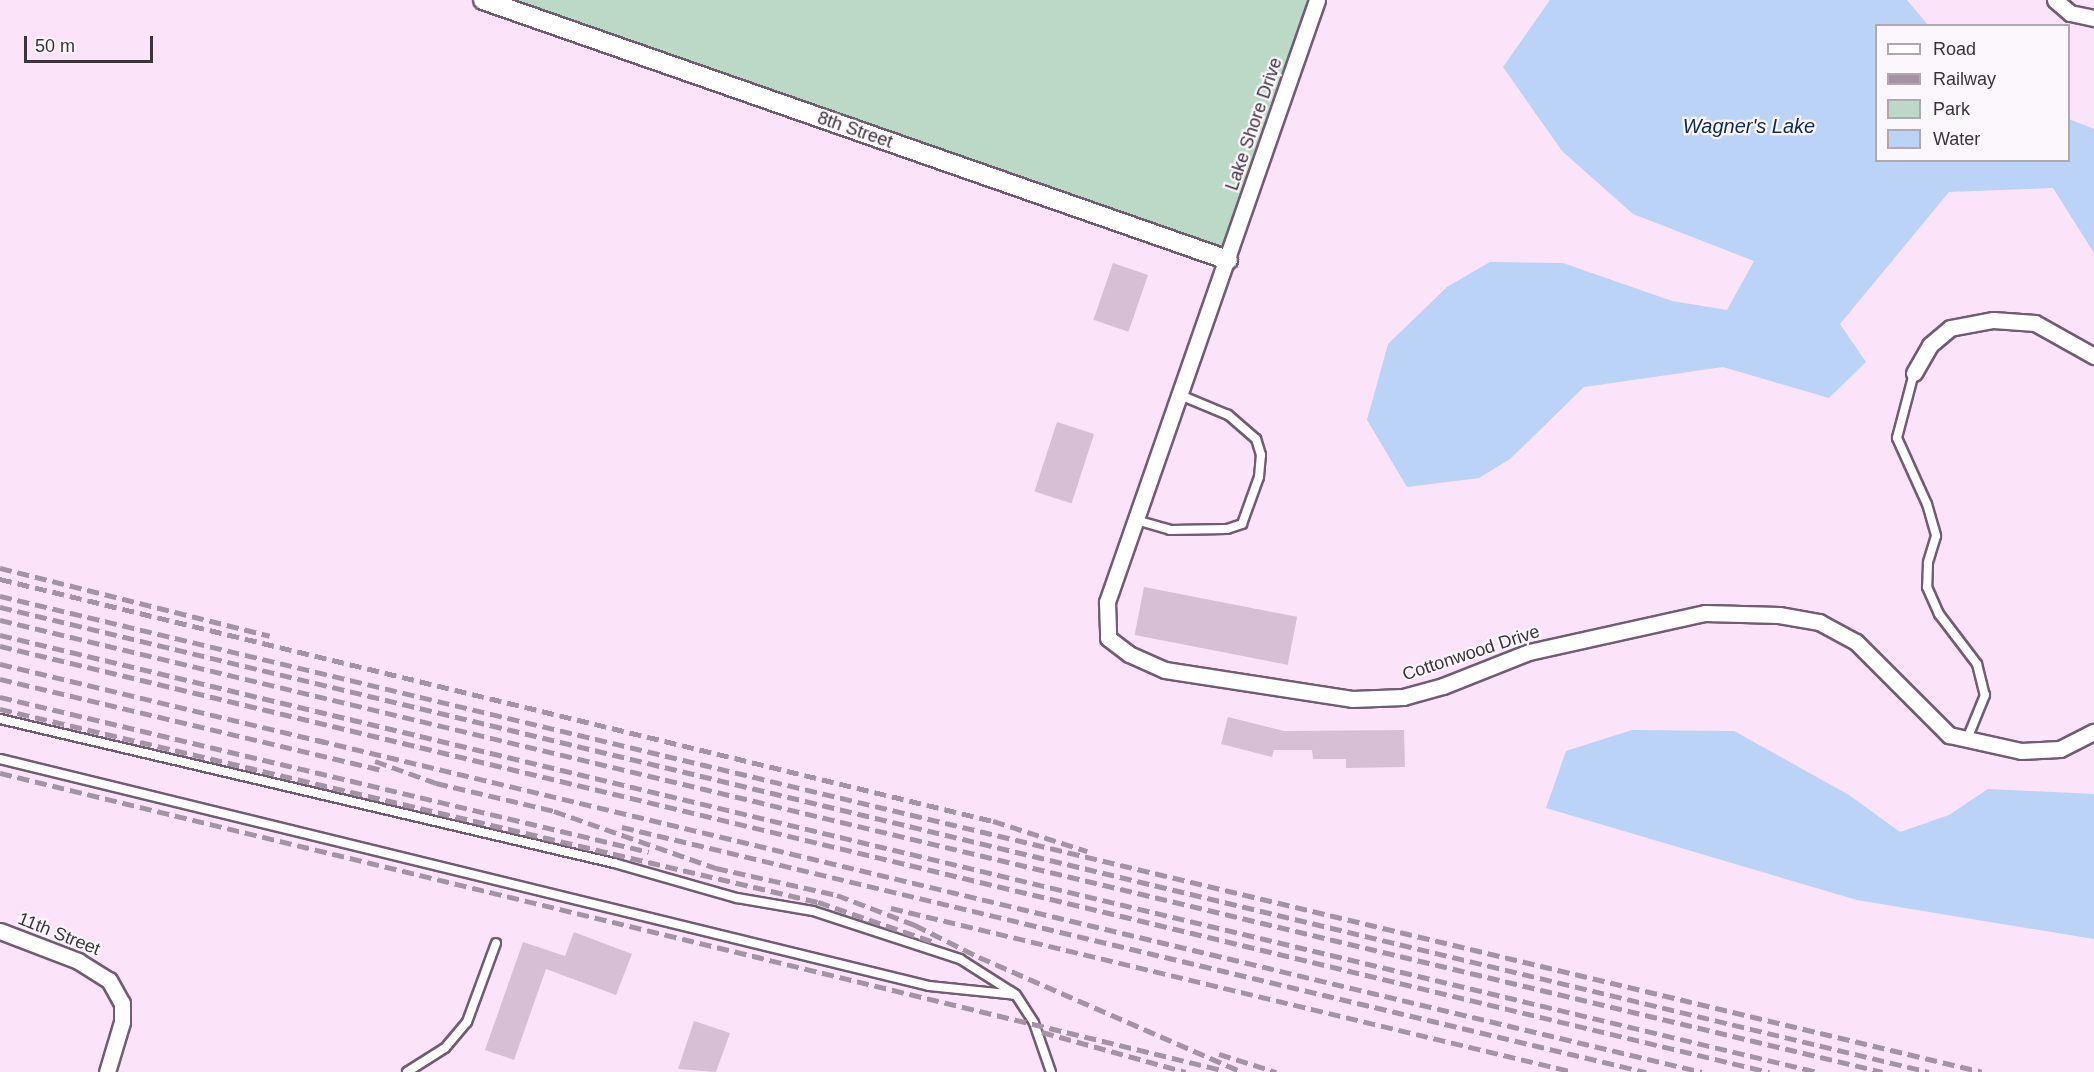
<!DOCTYPE html>
<style>
body{margin:0}
#map{position:relative;width:2094px;height:1072px;overflow:hidden;background:#fbe3fa;font-family:Arial,sans-serif}
div>[style]{position:absolute}
.green>*{inset:0;background:#bcd8c7}
.water>*{inset:0;background:#bad3f6}
.building>*{inset:0;background:#d7c0d6;transform-origin:0 0}
.roads{filter:drop-shadow(2px 0 #715d71) drop-shadow(-2px 0 #715d71) drop-shadow(0 2px #715d71) drop-shadow(0 -2px #715d71)}
.service>*{height:8px;margin:-4px;padding:0 4px;transform-origin:4px;border-radius:4px;background:#fff}
.minor>*{height:15px;margin:-7.5px;padding:0 7.5px;transform-origin:7.5px;border-radius:7.5px;background:#fff}
.tertiary>*{height:18px;margin:-9px;padding:0 9px;transform-origin:9px;border-radius:9px;background:#fff}
.rail>*{height:4.5px;margin-top:-2.25px;transform-origin:0;background:repeating-linear-gradient(90deg,#a493a4 0 12px,transparent 0 18px)}
span{translate:-50% -50%;white-space:nowrap;text-align:center;line-height:1.15;-webkit-text-stroke:4.5px #fcf7fc;paint-order:stroke}
.street-label{font-size:18px;color:#3c333c}
.water-label{font-size:20px;color:#0a2b55;font-style:italic}
.legend{position:absolute;left:1875px;top:24px;width:195px;height:138px;box-sizing:border-box;background:#fcf7fc;border:2px solid #afa9af;margin:0;padding:8px 10px;list-style:none;font-size:18px;color:#3c333c}
.legend li{display:flex;align-items:center;gap:12px;height:30px}
.legend b{width:30px;border:2px solid #afa9af}
.scale{position:absolute;left:24px;top:36px;width:129px;height:27px;box-sizing:border-box;border:3px solid #3c333c;border-top:0;padding-left:8px;font-size:18px;line-height:21px;white-space:nowrap;color:#3c333c;-webkit-text-stroke:4px #fcf7fc;paint-order:stroke}
</style>
<div id="map">
<div class="green">
<i style="clip-path:polygon(483px 0,1317px 0,1228px 260px)"></i>
</div>
<div class="water">
<i style="clip-path:polygon(1550px 0,1907px 0,1928px 25px,1876px 26px,1876px 160px,2068px 160px,2069px 119px,2094px 129px,2094px 253px,2053px 188px,1949px 192px,1840px 324px,1866px 362px,1829px 398px,1723px 367px,1584px 387px,1510px 459px,1479px 478px,1407px 487px,1367px 420px,1388px 344px,1447px 287px,1490px 262px,1563px 263px,1672px 301px,1727px 310px,1754px 261px,1633px 214px,1562px 151px,1503px 67px)"></i>
<i style="clip-path:polygon(1632px 730px,1734px 731px,1849px 795px,1900px 832px,1949px 815px,1988px 789px,2094px 794px,2094px 939px,1857px 900px,1546px 808px,1566px 751px)"></i>
</div>
<div class="building">
<i style="left:1113px;top:263px;width:37px;height:60px;rotate:19deg"></i>
<i style="left:1057px;top:422px;width:39px;height:73px;rotate:18deg"></i>
<i style="left:1144px;top:587px;width:156px;height:49px;rotate:11deg"></i>
<i style="clip-path:polygon(1228px 717px,1284px 731px,1404px 730px,1405px 767px,1346px 768px,1346px 759px,1313px 759px,1312px 750px,1274px 750px,1272px 757px,1221px 744px)"></i>
<i style="clip-path:polygon(574px 932px,632px 954px,616px 995px,546px 969px,514px 1060px,485px 1050px,523px 942px,565px 956px)"></i>
<i style="clip-path:polygon(694px 1021px,730px 1033px,716px 1072px,678px 1069px)"></i>
</div>
<div class="roads">
<div class="service">
<i style="left:1914px;top:373px;width:67px;rotate:104.7deg"></i>
<i style="left:1897px;top:438px;width:72px;rotate:65.6deg"></i>
<i style="left:1927px;top:504px;width:33px;rotate:74deg"></i>
<i style="left:1936px;top:536px;width:28px;rotate:107deg"></i>
<i style="left:1928px;top:563px;width:24px;rotate:92deg"></i>
<i style="left:1927px;top:587px;width:30px;rotate:66deg"></i>
<i style="left:1939px;top:614px;width:63px;rotate:52.8deg"></i>
<i style="left:1977px;top:664px;width:32px;rotate:76deg"></i>
<i style="left:1985px;top:695px;width:48px;rotate:112.2deg"></i>
<i style="left:1136px;top:520px;width:35px;rotate:16deg"></i>
<i style="left:1170px;top:530px;width:57px;rotate:-1deg"></i>
<i style="left:1227px;top:529px;width:16px;rotate:-18deg"></i>
<i style="left:1242px;top:524px;width:50px;rotate:-70.1deg"></i>
<i style="left:1259px;top:477px;width:22px;rotate:-85deg"></i>
<i style="left:1261px;top:455px;width:17px;rotate:-107deg"></i>
<i style="left:1256px;top:439px;width:37px;rotate:-139deg"></i>
<i style="left:1228px;top:415px;width:52px;rotate:-157.4deg"></i>
<i style="left:0;top:719px;width:631px;rotate:13.2deg"></i>
<i style="left:614px;top:863px;width:128px;rotate:15.9deg"></i>
<i style="left:737px;top:898px;width:77px;rotate:9.7deg"></i>
<i style="left:813px;top:911px;width:155px;rotate:18.1deg"></i>
<i style="left:960px;top:959px;width:65px;rotate:32.5deg"></i>
<i style="left:0;top:759px;width:956px;rotate:13.73deg"></i>
<i style="left:929px;top:986px;width:87px;rotate:5.9deg"></i>
<i style="left:1016px;top:995px;width:33px;rotate:57deg"></i>
<i style="left:1034px;top:1023px;width:52px;rotate:70.9deg"></i>
<i style="left:407px;top:1072px;width:45px;rotate:-32.3deg"></i>
<i style="left:445px;top:1048px;width:34px;rotate:-50deg"></i>
<i style="left:467px;top:1022px;width:84px;rotate:-69.8deg"></i>
</div>
<div class="minor">
<i style="left:1317px;top:0;width:638px;rotate:109.23deg"></i>
<i style="left:1107px;top:602px;width:36px;rotate:88deg"></i>
<i style="left:1108px;top:638px;width:26px;rotate:37deg"></i>
<i style="left:1129px;top:654px;width:39px;rotate:24deg"></i>
<i style="left:1165px;top:670px;width:189px;rotate:8.8deg"></i>
<i style="left:1352px;top:699px;width:51px;rotate:-2.2deg"></i>
<i style="left:1403px;top:697px;width:41px;rotate:-15.4deg"></i>
<i style="left:1443px;top:686px;width:92px;rotate:-21.6deg"></i>
<i style="left:1529px;top:652px;width:180px;rotate:-12.5deg"></i>
<i style="left:1705px;top:613px;width:74px;rotate:1.5deg"></i>
<i style="left:1779px;top:615px;width:41px;rotate:9.9deg"></i>
<i style="left:1819px;top:622px;width:42px;rotate:28.4deg"></i>
<i style="left:1856px;top:642px;width:132px;rotate:45deg"></i>
<i style="left:1949px;top:735px;width:74px;rotate:12.5deg"></i>
<i style="left:2021px;top:751px;width:39px;rotate:-3deg"></i>
<i style="left:2060px;top:749px;width:38px;rotate:-27deg"></i>
<i style="left:2055px;top:0;width:20px;rotate:41deg"></i>
<i style="left:2070px;top:13px;width:25px;rotate:12deg"></i>
<i style="left:1914px;top:373px;width:32px;rotate:-60deg"></i>
<i style="left:1930px;top:345px;width:26px;rotate:-40deg"></i>
<i style="left:1950px;top:328px;width:44px;rotate:-10.5deg"></i>
<i style="left:1993px;top:320px;width:42px;rotate:4.1deg"></i>
<i style="left:2035px;top:323px;width:68px;rotate:29.2deg"></i>
<i style="left:0;top:931px;width:84px;rotate:21deg"></i>
<i style="left:78px;top:961px;width:36px;rotate:32deg"></i>
<i style="left:109px;top:980px;width:26px;rotate:61deg"></i>
<i style="left:122px;top:1003px;width:19px;rotate:90deg"></i>
<i style="left:122px;top:1022px;width:52px;rotate:106.7deg"></i>
</div>
<div class="tertiary">
<i style="left:483px;top:0;width:789px;rotate:19.24deg"></i>
</div>
</div>
<div class="rail">
<i style="left:0;top:568px;width:278px;rotate:14.1deg"></i>
<i style="left:0;top:579px;width:1022px;rotate:13.7deg"></i>
<i style="left:993px;top:821px;width:99px;rotate:17.7deg"></i>
<i style="left:0;top:596px;width:2038px;rotate:13.5deg"></i>
<i style="left:0;top:607px;width:1984px;rotate:13.55deg"></i>
<i style="left:0;top:620px;width:1936px;rotate:13.5deg"></i>
<i style="left:0;top:635px;width:1870px;rotate:13.52deg"></i>
<i style="left:0;top:646px;width:1820px;rotate:13.54deg"></i>
<i style="left:0;top:664px;width:334px;rotate:13.5deg"></i>
<i style="left:0;top:679px;width:396px;rotate:13.4deg"></i>
<i style="left:0;top:697px;width:667px;rotate:13.43deg"></i>
<i style="left:0;top:709px;width:840px;rotate:13.28deg"></i>
<i style="left:818px;top:902px;width:123px;rotate:19deg"></i>
<i style="left:317px;top:740px;width:1424px;rotate:13.48deg"></i>
<i style="left:375px;top:761px;width:65px;rotate:19.8deg"></i>
<i style="left:436px;top:783px;width:121px;rotate:13.3deg"></i>
<i style="left:554px;top:811px;width:172px;rotate:19.4deg"></i>
<i style="left:716px;top:868px;width:124px;rotate:12.6deg"></i>
<i style="left:837px;top:895px;width:84px;rotate:21deg"></i>
<i style="left:915px;top:925px;width:72px;rotate:26.6deg"></i>
<i style="left:979px;top:957px;width:287px;rotate:23.6deg"></i>
<i style="left:0;top:773px;width:1258px;rotate:13.66deg"></i>
<i style="left:622px;top:827px;width:1053px;rotate:13.46deg"></i>
<i style="left:891px;top:908px;width:702px;rotate:13.5deg"></i>
<i style="left:1042px;top:1032px;width:149px;rotate:15.5deg"></i>
<i style="left:1219px;top:1054px;width:60px;rotate:17.5deg"></i>
</div>
<div class="street-label">
<span style="left:1254px;top:124px;rotate:-71deg">Lake Shore Drive</span>
<span style="left:855px;top:130px;rotate:19deg">8th Street</span>
<span style="left:1471px;top:653px;rotate:-18deg">Cottonwood Drive</span>
<span style="left:59px;top:934px;rotate:22deg">11th Street</span>
</div>
<div class="water-label">
<span style="left:1749px;top:126px">Wagner's Lake</span>
</div>
<ul class="legend">
<li><b style="height:8px;background:#fff"></b>Road</li>
<li><b style="height:8px;background:#a493a4"></b>Railway</li>
<li><b style="height:16px;background:#bcd8c7"></b>Park</li>
<li><b style="height:16px;background:#bad3f6"></b>Water</li>
</ul>
<div class="scale">50 m</div>
</div>
